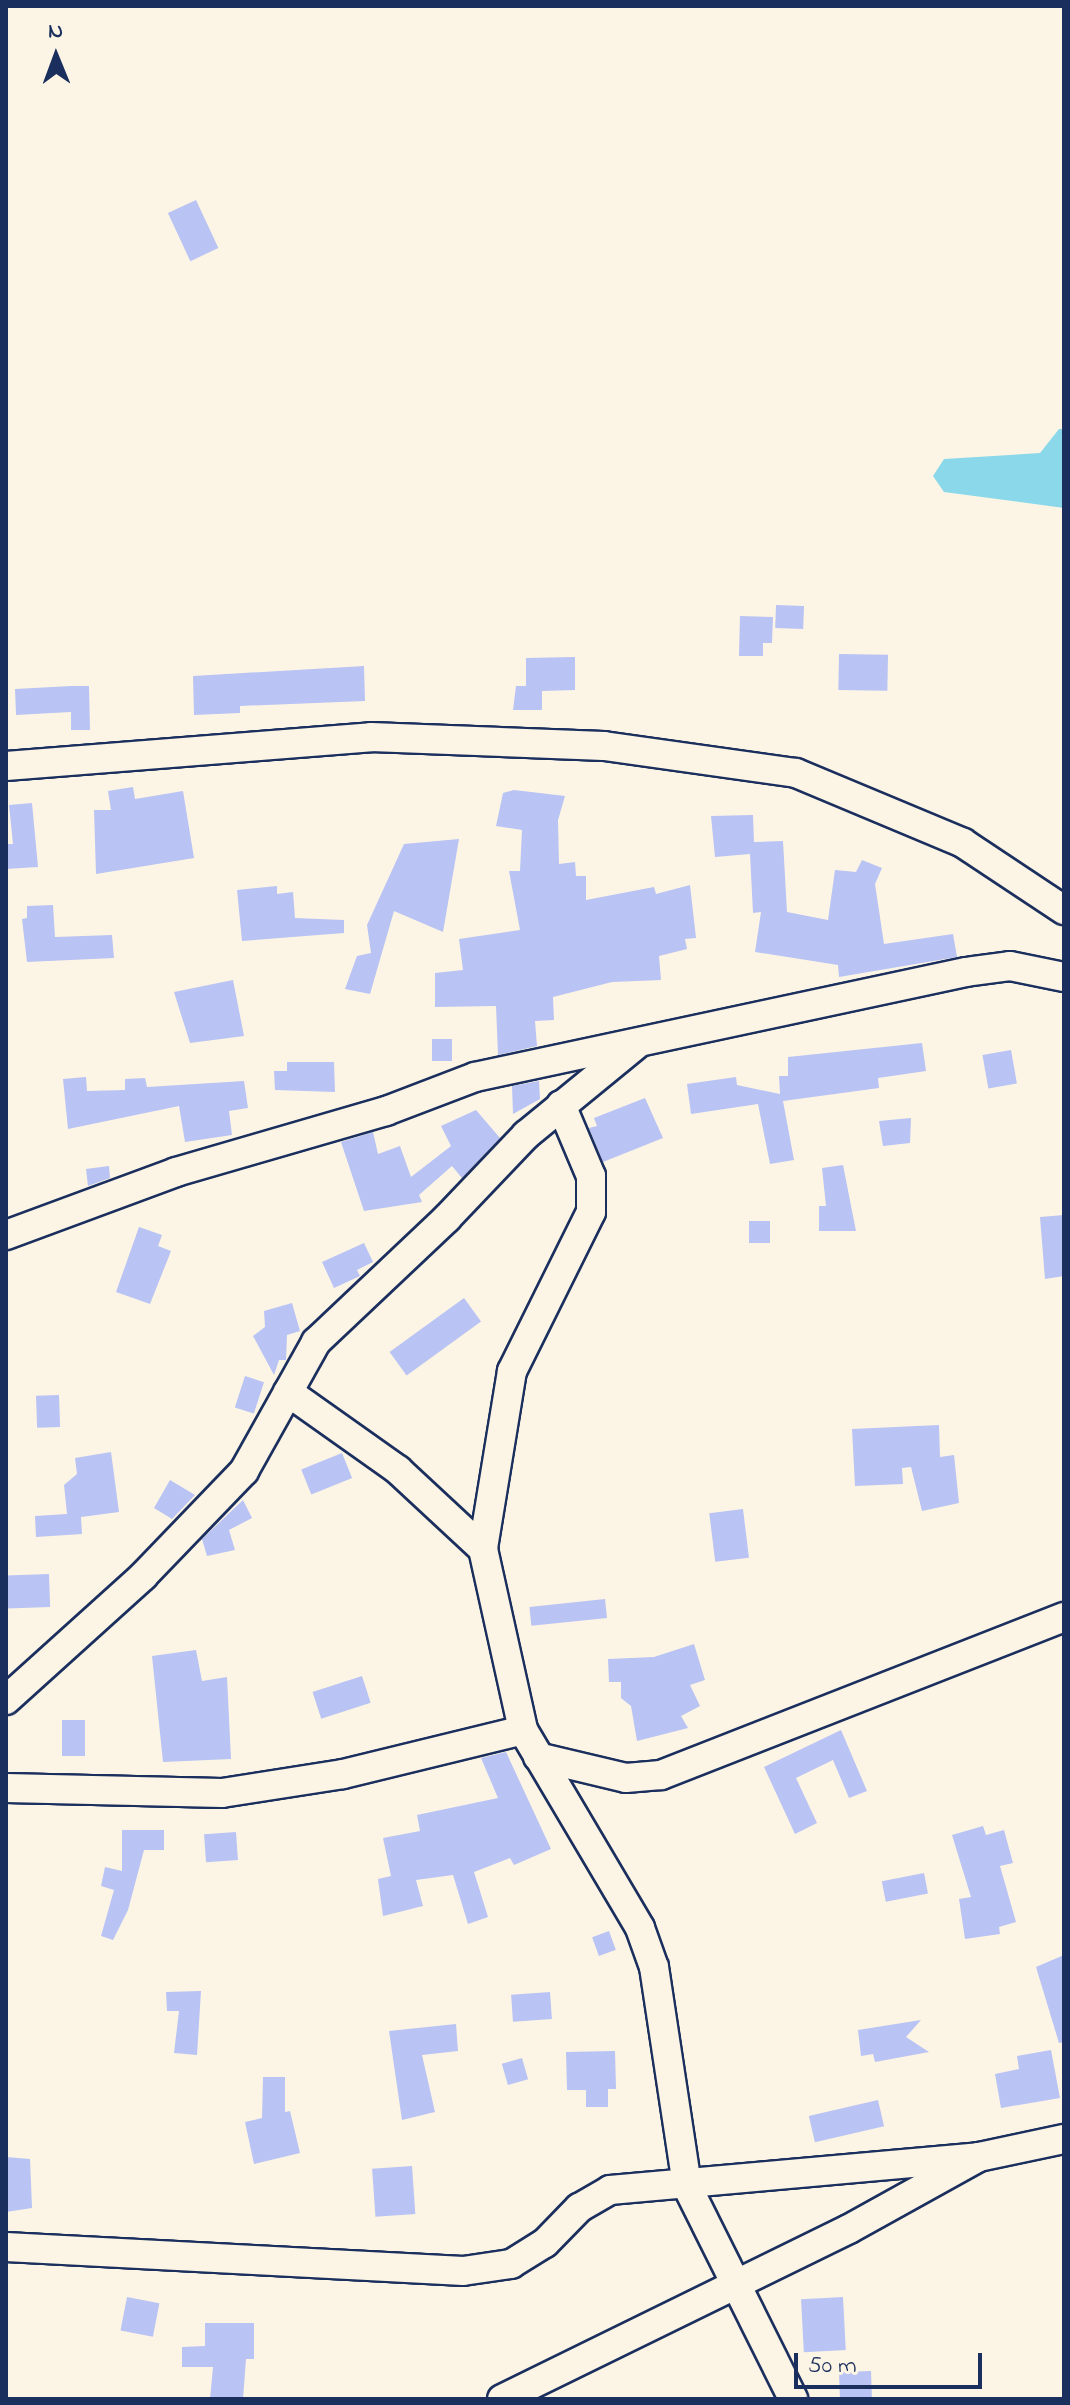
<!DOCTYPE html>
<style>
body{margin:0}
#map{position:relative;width:1070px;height:2405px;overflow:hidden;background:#fcf5e5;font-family:"Indie Flower",sans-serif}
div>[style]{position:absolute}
.water>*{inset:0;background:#8bd8ea}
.building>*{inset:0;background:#b9c3f4;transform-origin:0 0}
.roads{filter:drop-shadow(2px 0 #1b2f5e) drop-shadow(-2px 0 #1b2f5e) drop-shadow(0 2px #1b2f5e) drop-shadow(0 -2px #1b2f5e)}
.minor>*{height:28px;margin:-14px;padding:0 14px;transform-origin:14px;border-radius:14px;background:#fcf5e5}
span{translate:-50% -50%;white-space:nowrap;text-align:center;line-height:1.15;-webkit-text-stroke:6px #fcf5e5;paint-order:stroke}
.frame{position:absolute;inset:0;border:8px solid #1b2f5e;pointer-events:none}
.north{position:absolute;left:16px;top:16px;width:80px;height:80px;-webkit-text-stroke:6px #fcf5e5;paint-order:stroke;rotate:359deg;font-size:22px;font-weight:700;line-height:32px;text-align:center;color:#1b2f5e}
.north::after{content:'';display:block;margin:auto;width:28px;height:36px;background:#1b2f5e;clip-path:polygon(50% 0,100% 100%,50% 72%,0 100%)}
.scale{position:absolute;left:794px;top:2353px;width:188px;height:36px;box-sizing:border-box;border:4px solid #1b2f5e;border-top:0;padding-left:10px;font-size:24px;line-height:28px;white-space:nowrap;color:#1b2f5e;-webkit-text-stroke:6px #fcf5e5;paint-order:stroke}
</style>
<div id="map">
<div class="water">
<i style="clip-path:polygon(1059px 429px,1064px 429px,1064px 508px,944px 492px,933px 476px,944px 459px,1040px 453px)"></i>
</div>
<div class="building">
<i style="left:196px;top:200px;width:53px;height:31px;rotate:65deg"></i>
<i style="left:776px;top:605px;width:28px;height:23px;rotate:2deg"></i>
<i style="clip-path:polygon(740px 616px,773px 617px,772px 643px,763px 643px,763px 656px,739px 656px)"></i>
<i style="left:839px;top:654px;width:49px;height:36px;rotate:1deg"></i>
<i style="clip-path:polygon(575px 657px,575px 690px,542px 691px,542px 710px,513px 710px,516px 686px,526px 686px,526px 658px)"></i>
<i style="clip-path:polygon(364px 666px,365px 701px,240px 706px,240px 713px,194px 715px,193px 676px)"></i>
<i style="clip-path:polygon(71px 686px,89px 686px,90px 730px,71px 730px,71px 712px,16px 715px,15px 689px)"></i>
<i style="clip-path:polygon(133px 787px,135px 799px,183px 791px,194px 858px,96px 874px,94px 810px,111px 810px,108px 791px)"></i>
<i style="clip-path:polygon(514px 790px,565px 796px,558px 820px,559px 864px,575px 862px,576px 876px,586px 876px,586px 900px,654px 887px,656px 894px,690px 885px,696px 938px,685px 939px,687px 949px,659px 956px,661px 980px,612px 982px,553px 997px,554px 1020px,535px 1021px,537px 1046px,498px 1055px,496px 1006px,435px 1007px,435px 973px,463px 970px,459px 939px,520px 930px,509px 871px,520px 871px,522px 830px,496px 826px,503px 793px)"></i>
<i style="clip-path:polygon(32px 803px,38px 867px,6px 869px,6px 844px,13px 844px,9px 805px)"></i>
<i style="clip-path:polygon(753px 815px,754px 842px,783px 841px,787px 912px,828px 920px,835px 870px,856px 872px,862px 860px,882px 868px,875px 884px,884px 944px,953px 934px,957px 957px,839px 977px,838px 965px,755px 952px,761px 912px,753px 913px,750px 854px,715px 857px,711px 816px)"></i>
<i style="clip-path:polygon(459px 839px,443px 932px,394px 911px,370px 994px,345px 989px,357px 956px,371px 953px,367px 925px,404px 844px)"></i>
<i style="clip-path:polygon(277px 886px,277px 894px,293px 892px,295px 918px,344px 920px,344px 933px,242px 941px,237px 890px)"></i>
<i style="clip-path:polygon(53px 905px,55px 937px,112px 935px,114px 958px,27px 962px,22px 919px,27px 918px,27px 906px)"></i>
<i style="clip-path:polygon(233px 980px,244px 1036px,190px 1043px,174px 992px)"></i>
<i style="left:432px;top:1039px;width:20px;height:22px"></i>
<i style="clip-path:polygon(922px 1043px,926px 1071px,878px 1078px,879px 1088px,783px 1101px,794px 1160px,770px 1164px,758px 1104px,691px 1114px,687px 1084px,736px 1077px,737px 1085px,780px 1094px,779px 1076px,788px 1076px,788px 1057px)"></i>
<i style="left:1011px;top:1050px;width:34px;height:29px;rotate:80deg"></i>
<i style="clip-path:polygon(287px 1062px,334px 1062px,335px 1092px,275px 1090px,274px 1071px,287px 1071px)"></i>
<i style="clip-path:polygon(86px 1077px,87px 1091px,125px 1090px,125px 1079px,145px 1078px,147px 1087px,244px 1081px,248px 1108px,229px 1111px,232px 1135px,185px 1142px,179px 1106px,68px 1129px,63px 1079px)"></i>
<i style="clip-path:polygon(539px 1081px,540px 1099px,513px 1114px,512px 1086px)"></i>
<i style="clip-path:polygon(645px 1098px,663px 1138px,603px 1162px,589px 1128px,597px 1126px,594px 1118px)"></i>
<i style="clip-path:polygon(476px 1110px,500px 1138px,462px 1178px,452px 1166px,419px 1195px,422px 1202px,364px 1211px,341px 1142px,373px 1132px,378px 1154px,400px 1146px,411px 1177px,451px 1146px,441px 1126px)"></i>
<i style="clip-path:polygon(911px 1118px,910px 1143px,883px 1146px,879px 1121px)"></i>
<i style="clip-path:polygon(843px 1165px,856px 1231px,819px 1231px,819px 1206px,826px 1206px,822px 1168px)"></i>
<i style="clip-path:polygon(109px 1166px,110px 1178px,88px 1186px,86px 1169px)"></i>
<i style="clip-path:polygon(1064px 1215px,1064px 1276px,1045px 1279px,1040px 1217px)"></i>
<i style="left:770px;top:1221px;width:22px;height:21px;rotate:90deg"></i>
<i style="clip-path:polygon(139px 1227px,162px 1235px,158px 1246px,171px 1251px,150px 1304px,116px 1292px)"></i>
<i style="clip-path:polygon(364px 1243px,373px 1262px,357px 1270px,360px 1276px,334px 1288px,322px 1262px)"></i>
<i style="left:464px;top:1298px;width:29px;height:92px;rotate:54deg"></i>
<i style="clip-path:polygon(292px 1303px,300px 1331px,287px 1335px,286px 1360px,279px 1360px,274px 1375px,253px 1336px,265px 1327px,264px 1311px)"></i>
<i style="left:245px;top:1376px;width:20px;height:33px;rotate:18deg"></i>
<i style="left:59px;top:1395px;width:32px;height:23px;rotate:88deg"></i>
<i style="clip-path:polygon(939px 1425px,940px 1457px,954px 1455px,959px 1503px,922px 1511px,911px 1467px,902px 1468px,903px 1484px,855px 1486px,852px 1429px)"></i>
<i style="clip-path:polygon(111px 1452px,119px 1512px,81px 1517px,82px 1534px,36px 1537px,35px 1516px,67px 1514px,64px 1485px,77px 1474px,75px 1458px)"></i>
<i style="left:342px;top:1453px;width:27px;height:44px;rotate:68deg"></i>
<i style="clip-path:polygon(170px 1480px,195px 1495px,172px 1519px,154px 1508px)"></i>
<i style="clip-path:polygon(243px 1500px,252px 1518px,229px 1530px,235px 1550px,207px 1556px,202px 1539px)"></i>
<i style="left:743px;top:1509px;width:49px;height:34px;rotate:83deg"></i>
<i style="left:49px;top:1574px;width:33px;height:43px;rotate:88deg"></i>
<i style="left:605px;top:1599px;width:19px;height:76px;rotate:84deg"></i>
<i style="clip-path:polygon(694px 1644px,705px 1680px,690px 1685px,700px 1706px,681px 1716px,688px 1728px,637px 1741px,631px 1706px,621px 1698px,621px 1682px,609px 1682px,608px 1659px,654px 1657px)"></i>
<i style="clip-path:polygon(196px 1650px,202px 1681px,227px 1677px,231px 1759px,163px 1762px,152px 1656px)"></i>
<i style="left:362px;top:1676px;width:28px;height:52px;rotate:72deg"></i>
<i style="left:62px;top:1720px;width:23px;height:36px"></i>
<i style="clip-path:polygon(841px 1730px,867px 1791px,849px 1798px,833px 1760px,796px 1778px,817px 1823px,795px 1834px,764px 1767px)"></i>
<i style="clip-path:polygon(506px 1752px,551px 1849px,514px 1865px,510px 1858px,474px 1872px,488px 1917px,468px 1924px,453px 1875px,416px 1880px,423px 1906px,383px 1916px,378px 1879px,391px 1876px,383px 1838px,420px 1831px,417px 1815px,498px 1798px,481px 1758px)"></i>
<i style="clip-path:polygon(983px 1826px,986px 1835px,1004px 1830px,1013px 1863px,1000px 1866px,1016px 1922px,999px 1927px,1000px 1934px,965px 1939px,959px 1899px,971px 1897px,952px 1835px)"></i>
<i style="clip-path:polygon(122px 1830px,164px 1830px,164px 1850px,144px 1850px,128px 1910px,113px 1940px,101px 1936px,114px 1890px,101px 1886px,105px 1867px,122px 1871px)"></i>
<i style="left:236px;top:1832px;width:28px;height:32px;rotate:86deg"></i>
<i style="left:924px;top:1873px;width:21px;height:43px;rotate:79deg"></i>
<i style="left:609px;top:1931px;width:20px;height:18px;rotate:70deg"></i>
<i style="clip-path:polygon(1064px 1955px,1064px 2042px,1059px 2043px,1036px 1967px)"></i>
<i style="clip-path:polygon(201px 1991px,197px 2055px,174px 2053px,179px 2011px,167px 2011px,166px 1992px)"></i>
<i style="left:550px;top:1992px;width:27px;height:39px;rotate:86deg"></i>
<i style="clip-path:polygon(921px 2020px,906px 2037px,929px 2052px,875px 2062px,873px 2054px,861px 2056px,858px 2030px)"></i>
<i style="clip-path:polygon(456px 2024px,458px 2051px,422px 2055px,435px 2112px,402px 2120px,389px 2031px)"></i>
<i style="clip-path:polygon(1051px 2050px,1060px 2098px,1001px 2108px,995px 2074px,1019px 2069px,1017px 2056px)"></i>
<i style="clip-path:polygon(615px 2051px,616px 2089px,608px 2089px,608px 2107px,586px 2107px,586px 2090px,567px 2090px,566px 2052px)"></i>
<i style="left:522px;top:2058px;width:22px;height:21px;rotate:74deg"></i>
<i style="clip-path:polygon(263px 2077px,285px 2077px,285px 2112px,290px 2111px,300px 2153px,254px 2164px,245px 2122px,262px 2118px)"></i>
<i style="left:878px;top:2100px;width:27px;height:71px;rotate:77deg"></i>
<i style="clip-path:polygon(6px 2157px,30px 2159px,32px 2208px,6px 2212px)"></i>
<i style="left:412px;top:2166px;width:48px;height:40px;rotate:86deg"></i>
<i style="left:127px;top:2297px;width:33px;height:34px;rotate:11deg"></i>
<i style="left:843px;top:2297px;width:53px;height:42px;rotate:87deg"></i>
<i style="clip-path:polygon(205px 2323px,254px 2323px,254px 2359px,246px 2359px,243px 2399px,210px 2399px,213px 2367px,182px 2367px,182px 2347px,205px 2346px)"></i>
<i style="left:871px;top:2371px;width:28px;height:32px;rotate:88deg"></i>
</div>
<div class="roads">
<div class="minor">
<i style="left:6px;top:766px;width:366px;rotate:-4.5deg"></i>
<i style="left:371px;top:737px;width:233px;rotate:2.2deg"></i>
<i style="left:604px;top:746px;width:194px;rotate:8deg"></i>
<i style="left:796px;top:773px;width:181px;rotate:22.7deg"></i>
<i style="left:963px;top:843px;width:121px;rotate:33.6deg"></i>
<i style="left:561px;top:1105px;width:77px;rotate:67.1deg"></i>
<i style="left:591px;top:1176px;width:36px;rotate:90deg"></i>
<i style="left:591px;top:1212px;width:178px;rotate:116.4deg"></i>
<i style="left:512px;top:1371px;width:180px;rotate:99.3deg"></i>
<i style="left:483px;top:1549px;width:185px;rotate:77.5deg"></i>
<i style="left:523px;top:1730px;width:230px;rotate:59.4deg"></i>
<i style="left:640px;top:1928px;width:41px;rotate:70.3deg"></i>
<i style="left:654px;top:1967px;width:221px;rotate:81.4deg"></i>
<i style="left:687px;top:2186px;width:238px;rotate:63.5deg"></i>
<i style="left:6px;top:1235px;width:181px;rotate:-20.3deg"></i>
<i style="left:176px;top:1172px;width:219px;rotate:-16.2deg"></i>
<i style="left:386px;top:1111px;width:95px;rotate:-20.9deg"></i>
<i style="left:475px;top:1077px;width:502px;rotate:-12.07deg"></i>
<i style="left:966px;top:972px;width:44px;rotate:-7.8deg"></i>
<i style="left:1010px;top:966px;width:55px;rotate:11.5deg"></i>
<i style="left:288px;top:1392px;width:135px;rotate:35.3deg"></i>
<i style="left:398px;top:1470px;width:116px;rotate:42.9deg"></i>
<i style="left:6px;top:1700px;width:185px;rotate:-42.1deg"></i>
<i style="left:143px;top:1576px;width:146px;rotate:-46.1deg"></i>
<i style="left:244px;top:1471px;width:148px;rotate:-60.8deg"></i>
<i style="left:316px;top:1342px;width:180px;rotate:-43.4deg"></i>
<i style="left:447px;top:1218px;width:115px;rotate:-46.4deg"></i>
<i style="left:526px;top:1135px;width:142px;rotate:-39.3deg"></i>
<i style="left:538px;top:1757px;width:90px;rotate:13.4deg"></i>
<i style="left:626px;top:1778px;width:35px;rotate:-5deg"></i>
<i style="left:661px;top:1775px;width:433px;rotate:-21.4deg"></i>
<i style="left:6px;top:1788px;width:216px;rotate:1.3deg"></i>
<i style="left:222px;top:1793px;width:122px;rotate:-8.9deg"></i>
<i style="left:343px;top:1774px;width:185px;rotate:-13.7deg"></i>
<i style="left:6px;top:2247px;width:458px;rotate:3deg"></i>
<i style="left:463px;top:2271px;width:49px;rotate:-8.3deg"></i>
<i style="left:511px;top:2264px;width:40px;rotate:-32deg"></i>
<i style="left:545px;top:2243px;width:49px;rotate:-45.8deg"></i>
<i style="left:579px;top:2208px;width:36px;rotate:-30deg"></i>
<i style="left:610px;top:2190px;width:370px;rotate:-5.1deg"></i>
<i style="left:502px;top:2399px;width:386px;rotate:-26.1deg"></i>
<i style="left:849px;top:2229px;width:149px;rotate:-29deg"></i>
<i style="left:979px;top:2157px;width:87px;rotate:-12deg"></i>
</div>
</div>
<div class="frame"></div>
<div class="north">N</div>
<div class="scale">50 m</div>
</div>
